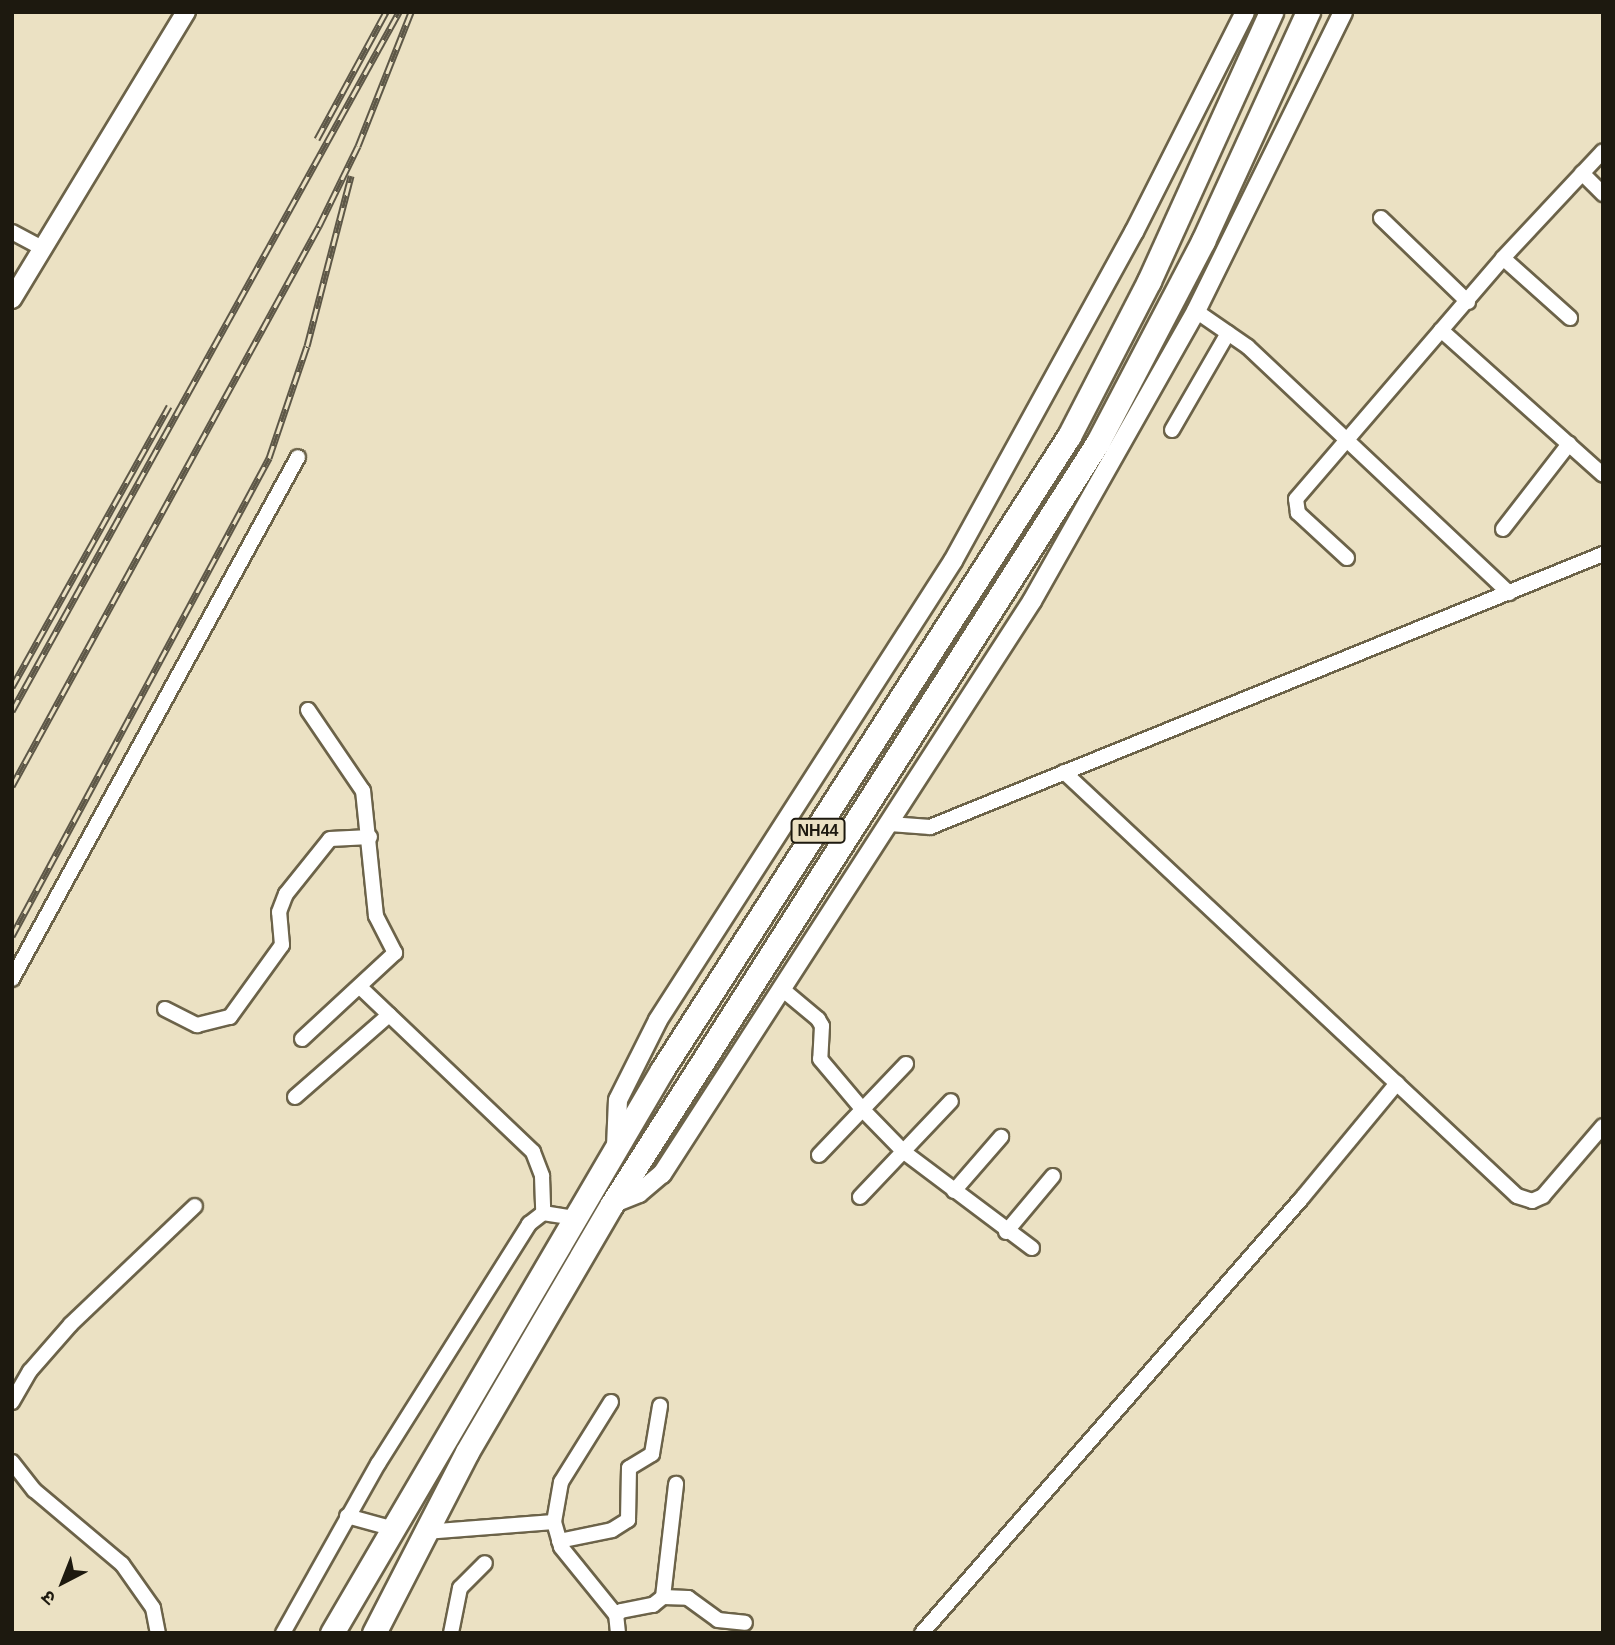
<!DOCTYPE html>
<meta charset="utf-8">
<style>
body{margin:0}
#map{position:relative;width:1615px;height:1645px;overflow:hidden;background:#ebe1c3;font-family:Arial,"Noto Sans Devanagari",sans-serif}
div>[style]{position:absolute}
.roads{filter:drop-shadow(2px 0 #6c6349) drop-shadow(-2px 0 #6c6349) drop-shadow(0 2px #6c6349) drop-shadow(0 -2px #6c6349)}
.minor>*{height:14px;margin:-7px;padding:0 7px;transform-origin:7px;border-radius:7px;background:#fff}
.tertiary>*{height:18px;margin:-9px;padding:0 9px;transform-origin:9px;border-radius:9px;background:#fff}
.trunk>*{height:23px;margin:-11.5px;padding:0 11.5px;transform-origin:11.5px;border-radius:11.5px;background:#fff}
.rail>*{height:7px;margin-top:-3.5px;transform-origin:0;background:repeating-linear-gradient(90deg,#ebe1c3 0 13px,#5d5747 0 26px);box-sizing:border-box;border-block:2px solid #5d5747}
span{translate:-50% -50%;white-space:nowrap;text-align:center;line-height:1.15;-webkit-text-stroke:6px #ebe1c3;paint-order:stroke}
.shield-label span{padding:2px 5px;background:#ebe1c3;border:2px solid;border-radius:5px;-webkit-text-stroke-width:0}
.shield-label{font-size:16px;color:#1d190f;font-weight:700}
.frame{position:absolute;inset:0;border:14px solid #1d190f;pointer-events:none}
.north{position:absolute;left:28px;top:1547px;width:70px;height:70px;-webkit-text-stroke:5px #ebe1c3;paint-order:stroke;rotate:222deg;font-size:19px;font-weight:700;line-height:28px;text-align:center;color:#1d190f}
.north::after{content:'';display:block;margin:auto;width:24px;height:32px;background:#1d190f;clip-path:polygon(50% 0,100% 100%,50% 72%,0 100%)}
</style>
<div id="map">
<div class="roads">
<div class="minor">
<i style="left:1582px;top:173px;width:30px;rotate:45deg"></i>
<i style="left:1381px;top:218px;width:121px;rotate:44deg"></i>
<i style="left:12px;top:232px;width:34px;rotate:28deg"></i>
<i style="left:1503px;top:258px;width:90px;rotate:41.8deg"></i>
<i style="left:1196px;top:311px;width:63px;rotate:34.7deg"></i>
<i style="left:1248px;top:347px;width:359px;rotate:43.3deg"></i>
<i style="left:1441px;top:330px;width:217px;rotate:41.8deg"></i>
<i style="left:1172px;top:430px;width:112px;rotate:-60deg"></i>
<i style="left:1503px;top:529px;width:108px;rotate:-52.2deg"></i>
<i style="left:1347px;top:558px;width:67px;rotate:-137.4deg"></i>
<i style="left:1298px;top:513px;width:14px;rotate:-98deg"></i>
<i style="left:1296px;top:499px;width:318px;rotate:-49.3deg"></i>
<i style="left:1503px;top:258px;width:146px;rotate:-46.9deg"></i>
<i style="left:1064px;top:772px;width:620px;rotate:43.11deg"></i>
<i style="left:1517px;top:1196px;width:16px;rotate:18deg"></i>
<i style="left:1532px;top:1201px;width:12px;rotate:-24deg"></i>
<i style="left:1543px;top:1196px;width:92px;rotate:-49.4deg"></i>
<i style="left:890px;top:824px;width:40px;rotate:4.3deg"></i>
<i style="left:930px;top:827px;width:726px;rotate:-22.08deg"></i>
<i style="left:12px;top:979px;width:595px;rotate:-61.28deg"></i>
<i style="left:360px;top:987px;width:239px;rotate:43.6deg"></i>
<i style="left:533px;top:1152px;width:26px;rotate:69deg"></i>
<i style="left:542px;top:1176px;width:37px;rotate:88deg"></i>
<i style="left:782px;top:989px;width:47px;rotate:39.8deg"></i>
<i style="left:818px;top:1019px;width:8px;rotate:60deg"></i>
<i style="left:822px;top:1026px;width:33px;rotate:93deg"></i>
<i style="left:820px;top:1059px;width:68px;rotate:49.8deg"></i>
<i style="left:864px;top:1111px;width:57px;rotate:45.7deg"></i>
<i style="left:904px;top:1152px;width:160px;rotate:36.9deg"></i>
<i style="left:165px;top:1009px;width:36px;rotate:27deg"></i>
<i style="left:197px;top:1025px;width:34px;rotate:-14deg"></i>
<i style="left:230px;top:1017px;width:89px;rotate:-54.2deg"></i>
<i style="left:282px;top:945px;width:33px;rotate:-95deg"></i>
<i style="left:279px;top:912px;width:19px;rotate:-69deg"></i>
<i style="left:286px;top:894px;width:70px;rotate:-51.3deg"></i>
<i style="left:330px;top:839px;width:40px;rotate:-2.9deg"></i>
<i style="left:302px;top:1039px;width:127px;rotate:-42.8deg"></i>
<i style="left:395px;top:953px;width:42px;rotate:-117.2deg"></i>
<i style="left:376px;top:916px;width:126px;rotate:-95.9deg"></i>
<i style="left:363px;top:791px;width:98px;rotate:-124.2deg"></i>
<i style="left:295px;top:1097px;width:125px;rotate:-41.1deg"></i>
<i style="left:819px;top:1155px;width:126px;rotate:-46.3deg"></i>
<i style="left:954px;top:1191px;width:72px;rotate:-49deg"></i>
<i style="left:860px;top:1197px;width:132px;rotate:-46.5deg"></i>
<i style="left:1006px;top:1232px;width:73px;rotate:-50deg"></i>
<i style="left:12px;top:1402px;width:36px;rotate:-60deg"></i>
<i style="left:30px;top:1371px;width:62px;rotate:-48.9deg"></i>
<i style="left:71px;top:1324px;width:171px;rotate:-43.6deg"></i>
<i style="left:611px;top:1402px;width:94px;rotate:122deg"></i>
<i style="left:561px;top:1482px;width:41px;rotate:99.9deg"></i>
<i style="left:554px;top:1522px;width:26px;rotate:74deg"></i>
<i style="left:561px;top:1547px;width:87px;rotate:51deg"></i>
<i style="left:12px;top:1462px;width:36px;rotate:52deg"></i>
<i style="left:34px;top:1490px;width:115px;rotate:40.1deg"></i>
<i style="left:122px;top:1564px;width:54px;rotate:54.8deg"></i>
<i style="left:153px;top:1608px;width:25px;rotate:79deg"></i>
<i style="left:347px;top:1516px;width:49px;rotate:15.5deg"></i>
<i style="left:425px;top:1532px;width:129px;rotate:-4.4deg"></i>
<i style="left:559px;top:1541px;width:54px;rotate:-11.7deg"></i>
<i style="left:612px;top:1530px;width:19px;rotate:-32deg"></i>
<i style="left:628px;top:1520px;width:52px;rotate:-88.9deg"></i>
<i style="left:629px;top:1468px;width:27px;rotate:-31deg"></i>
<i style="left:652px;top:1454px;width:49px;rotate:-80.5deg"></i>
<i style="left:663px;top:1597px;width:25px;rotate:2deg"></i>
<i style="left:688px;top:1598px;width:37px;rotate:36deg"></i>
<i style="left:718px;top:1620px;width:27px;rotate:6deg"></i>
<i style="left:283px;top:1633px;width:194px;rotate:-60.7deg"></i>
<i style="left:378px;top:1464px;width:284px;rotate:-57.8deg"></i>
<i style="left:529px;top:1224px;width:18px;rotate:-38deg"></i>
<i style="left:543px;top:1213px;width:33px;rotate:9deg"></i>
<i style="left:451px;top:1633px;width:46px;rotate:-78.7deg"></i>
<i style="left:460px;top:1588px;width:35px;rotate:-45deg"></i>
<i style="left:618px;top:1633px;width:18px;rotate:-96deg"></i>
<i style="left:616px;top:1615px;width:6px;rotate:-39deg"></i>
<i style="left:621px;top:1611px;width:33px;rotate:-11deg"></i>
<i style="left:653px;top:1605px;width:13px;rotate:-39deg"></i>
<i style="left:663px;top:1597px;width:114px;rotate:-83.4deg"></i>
<i style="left:922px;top:1633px;width:578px;rotate:-48.86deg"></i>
<i style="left:1302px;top:1198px;width:149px;rotate:-50.4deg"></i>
</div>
<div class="tertiary">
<i style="left:12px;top:299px;width:336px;rotate:-58.8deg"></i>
<i style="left:616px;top:1147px;width:47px;rotate:-87.6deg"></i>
<i style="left:618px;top:1100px;width:89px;rotate:-63.4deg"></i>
<i style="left:658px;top:1020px;width:546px;rotate:-57.27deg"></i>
<i style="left:953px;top:561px;width:376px;rotate:-61.2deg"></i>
<i style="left:1134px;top:232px;width:246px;rotate:-63.2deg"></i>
<i style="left:612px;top:1204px;width:29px;rotate:-22deg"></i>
<i style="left:639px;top:1193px;width:30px;rotate:-40deg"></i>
<i style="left:662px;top:1174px;width:682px;rotate:-57.15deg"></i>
<i style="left:1032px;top:601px;width:333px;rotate:-60.5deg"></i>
<i style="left:1196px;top:311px;width:333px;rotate:-63.8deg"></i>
</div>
<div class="trunk">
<i style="left:332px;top:1633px;width:653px;rotate:-59.62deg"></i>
<i style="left:662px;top:1070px;width:753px;rotate:-57.3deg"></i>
<i style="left:1069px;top:436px;width:174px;rotate:-62.7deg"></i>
<i style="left:1149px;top:281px;width:295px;rotate:-65.6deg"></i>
<i style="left:374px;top:1633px;width:203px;rotate:-62.8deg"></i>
<i style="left:467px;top:1452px;width:287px;rotate:-59.7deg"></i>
<i style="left:612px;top:1204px;width:904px;rotate:-57.47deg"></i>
<i style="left:1098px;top:442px;width:227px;rotate:-62.4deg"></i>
<i style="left:1203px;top:241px;width:252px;rotate:-65.4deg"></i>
</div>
</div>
<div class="rail">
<i style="left:317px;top:139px;width:145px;rotate:-61.5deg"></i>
<i style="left:12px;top:687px;width:322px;rotate:-60.8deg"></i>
<i style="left:12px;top:711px;width:799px;rotate:-61.03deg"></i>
<i style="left:12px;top:786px;width:639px;rotate:-61.27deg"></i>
<i style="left:319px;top:226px;width:89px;rotate:-64deg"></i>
<i style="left:358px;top:146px;width:144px;rotate:-68.4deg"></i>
<i style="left:12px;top:936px;width:543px;rotate:-61.73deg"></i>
<i style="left:269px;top:458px;width:118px;rotate:-71.3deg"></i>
<i style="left:307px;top:346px;width:176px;rotate:-75.5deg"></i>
</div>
<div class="shield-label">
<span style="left:818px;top:831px">NH44</span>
</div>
<div class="frame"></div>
<div class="north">उ</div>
</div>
